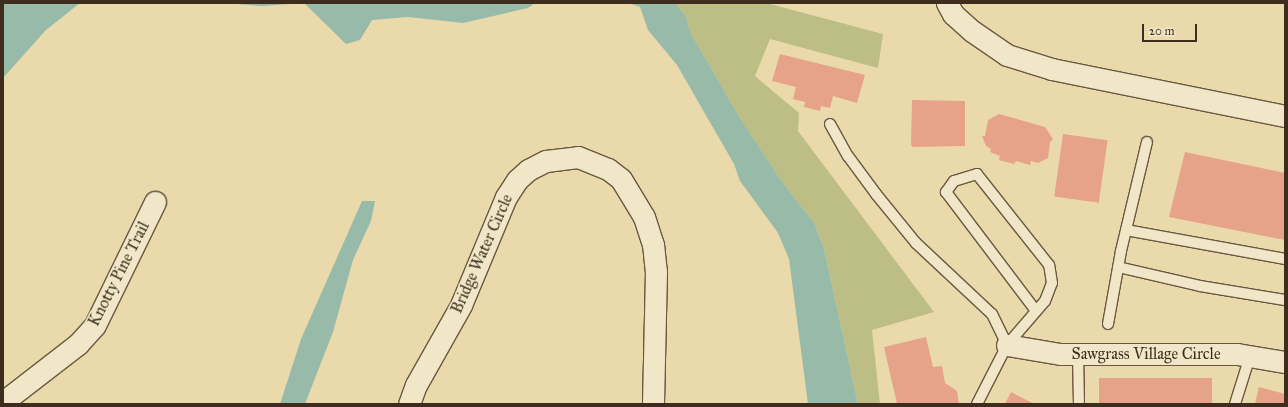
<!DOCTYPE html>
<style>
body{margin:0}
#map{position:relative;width:1288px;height:407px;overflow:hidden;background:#eadaab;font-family:"IM FELL Great Primer",serif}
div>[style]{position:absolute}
.green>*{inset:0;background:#bcbe85}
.water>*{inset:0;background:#98bba9}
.building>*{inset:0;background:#e7a28a;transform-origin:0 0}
.roads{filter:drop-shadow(1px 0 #695841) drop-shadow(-1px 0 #695841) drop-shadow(0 1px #695841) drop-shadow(0 -1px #695841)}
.lane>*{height:10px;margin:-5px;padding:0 5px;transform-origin:5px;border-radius:5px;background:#f1e7c8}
.street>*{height:21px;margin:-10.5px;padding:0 10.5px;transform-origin:10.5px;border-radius:10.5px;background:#f1e7c8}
span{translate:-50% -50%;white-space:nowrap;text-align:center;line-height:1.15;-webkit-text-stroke:3px #f1e7c8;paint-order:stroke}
.street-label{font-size:16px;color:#3e2d1e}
.frame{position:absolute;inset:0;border:4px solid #3e2d1e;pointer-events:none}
.scale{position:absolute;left:1142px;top:24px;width:55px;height:18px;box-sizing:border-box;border:2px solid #3e2d1e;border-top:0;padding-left:5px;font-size:12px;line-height:14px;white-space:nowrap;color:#3e2d1e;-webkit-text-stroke:3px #f1e7c8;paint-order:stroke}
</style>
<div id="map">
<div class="green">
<i style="clip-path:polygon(675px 3px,766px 3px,883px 34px,878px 68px,770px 39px,755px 76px,799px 113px,798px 131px,934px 312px,872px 330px,880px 404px,858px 404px,824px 249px,815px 224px,781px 180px,740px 118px,690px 32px,686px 16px)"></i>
</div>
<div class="water">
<i style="clip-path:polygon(3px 3px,80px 3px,46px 30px,3px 78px)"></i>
<i style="clip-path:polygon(223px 3px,535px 3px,528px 8px,463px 23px,408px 17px,372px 20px,360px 40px,346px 44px,304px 3px,262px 6px)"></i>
<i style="clip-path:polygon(628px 3px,675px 3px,686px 16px,690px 32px,740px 118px,781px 180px,815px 224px,824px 249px,858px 404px,808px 404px,789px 259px,778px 233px,740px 181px,734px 164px,677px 65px,648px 30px,640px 7px)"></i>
<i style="clip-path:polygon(362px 201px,375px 201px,371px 221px,353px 260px,333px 332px,305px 404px,280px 404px,301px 339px)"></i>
</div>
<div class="building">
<i style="clip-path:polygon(780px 54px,865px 75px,857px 103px,833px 96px,830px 108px,821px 106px,820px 111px,804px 107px,805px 102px,793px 99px,796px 87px,772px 81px)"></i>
<i style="clip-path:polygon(912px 100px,965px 101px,965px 146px,913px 147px,911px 145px)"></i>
<i style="clip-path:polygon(999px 114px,1045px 127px,1053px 139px,1050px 142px,1048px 158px,1038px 163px,1031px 161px,1030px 165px,1016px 161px,1014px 164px,999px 160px,1000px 156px,990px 152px,991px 149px,986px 146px,982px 136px,985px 136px,988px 120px)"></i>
<i style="left:1063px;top:134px;width:45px;height:63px;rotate:8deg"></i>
<i style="clip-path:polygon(1185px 152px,1285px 173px,1285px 240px,1169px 217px)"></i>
<i style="clip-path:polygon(926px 337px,933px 367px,942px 366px,945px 383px,957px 391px,959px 404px,897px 404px,884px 347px)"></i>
<i style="left:1099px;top:378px;width:113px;height:26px"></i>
<i style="clip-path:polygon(1259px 387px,1285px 394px,1285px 404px,1255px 404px)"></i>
<i style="clip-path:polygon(1011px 392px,1034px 404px,1005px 404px)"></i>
</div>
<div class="roads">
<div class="lane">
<i style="left:830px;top:124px;width:37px;rotate:61deg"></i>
<i style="left:848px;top:156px;width:47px;rotate:53.6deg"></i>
<i style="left:876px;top:194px;width:63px;rotate:50.8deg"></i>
<i style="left:916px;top:243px;width:104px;rotate:43.1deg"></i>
<i style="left:992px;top:314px;width:34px;rotate:64deg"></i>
<i style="left:1126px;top:230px;width:162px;rotate:10.3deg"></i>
<i style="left:1118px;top:267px;width:84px;rotate:13deg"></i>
<i style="left:1200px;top:286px;width:86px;rotate:9.4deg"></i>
<i style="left:1108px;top:324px;width:74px;rotate:-79.9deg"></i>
<i style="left:1121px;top:251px;width:112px;rotate:-76.6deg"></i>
<i style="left:1078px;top:353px;width:51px;rotate:88.9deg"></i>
<i style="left:977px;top:404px;width:66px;rotate:-63deg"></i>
<i style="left:1007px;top:345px;width:58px;rotate:-49.2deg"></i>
<i style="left:1045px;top:301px;width:19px;rotate:-69deg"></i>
<i style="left:1052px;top:283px;width:18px;rotate:-99deg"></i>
<i style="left:1049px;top:265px;width:116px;rotate:-128.4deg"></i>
<i style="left:977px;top:174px;width:24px;rotate:163deg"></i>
<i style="left:954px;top:181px;width:14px;rotate:126deg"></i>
<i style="left:946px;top:192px;width:149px;rotate:52.9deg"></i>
<i style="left:1235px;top:404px;width:50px;rotate:-72.6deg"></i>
</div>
<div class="street">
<i style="left:947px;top:3px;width:13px;rotate:61deg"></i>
<i style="left:953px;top:14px;width:25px;rotate:42deg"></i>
<i style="left:972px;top:31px;width:42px;rotate:34.4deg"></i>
<i style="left:1007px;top:55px;width:47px;rotate:17.3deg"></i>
<i style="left:1052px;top:69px;width:238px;rotate:11.4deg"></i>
<i style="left:1007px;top:345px;width:54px;rotate:9.6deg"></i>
<i style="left:1060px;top:354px;width:177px"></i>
<i style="left:1237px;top:354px;width:49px;rotate:9.5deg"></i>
<i style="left:3px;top:402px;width:95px;rotate:-37.7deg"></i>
<i style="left:78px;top:344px;width:25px;rotate:-48deg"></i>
<i style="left:95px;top:325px;width:137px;rotate:-64deg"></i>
<i style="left:409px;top:404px;width:20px;rotate:-70deg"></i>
<i style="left:416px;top:385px;width:92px;rotate:-60.6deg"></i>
<i style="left:461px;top:305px;width:117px;rotate:-67.4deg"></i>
<i style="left:506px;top:197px;width:20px;rotate:-57deg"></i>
<i style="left:517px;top:180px;width:15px;rotate:-42deg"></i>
<i style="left:528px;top:170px;width:20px;rotate:-27deg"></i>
<i style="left:546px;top:161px;width:32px;rotate:-7deg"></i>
<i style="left:578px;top:157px;width:32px;rotate:22deg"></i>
<i style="left:608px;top:169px;width:16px;rotate:38deg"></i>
<i style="left:621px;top:179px;width:44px;rotate:58.8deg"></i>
<i style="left:644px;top:217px;width:28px;rotate:72deg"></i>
<i style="left:653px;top:244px;width:27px;rotate:84deg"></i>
<i style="left:656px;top:271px;width:133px;rotate:91.3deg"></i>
</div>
</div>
<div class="street-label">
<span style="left:482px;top:254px;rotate:-66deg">Bridge Water Circle</span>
<span style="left:119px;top:274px;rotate:-63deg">Knotty Pine Trail</span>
<span style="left:1146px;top:354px">Sawgrass Village Circle</span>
</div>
<div class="frame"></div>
<div class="scale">20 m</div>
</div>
